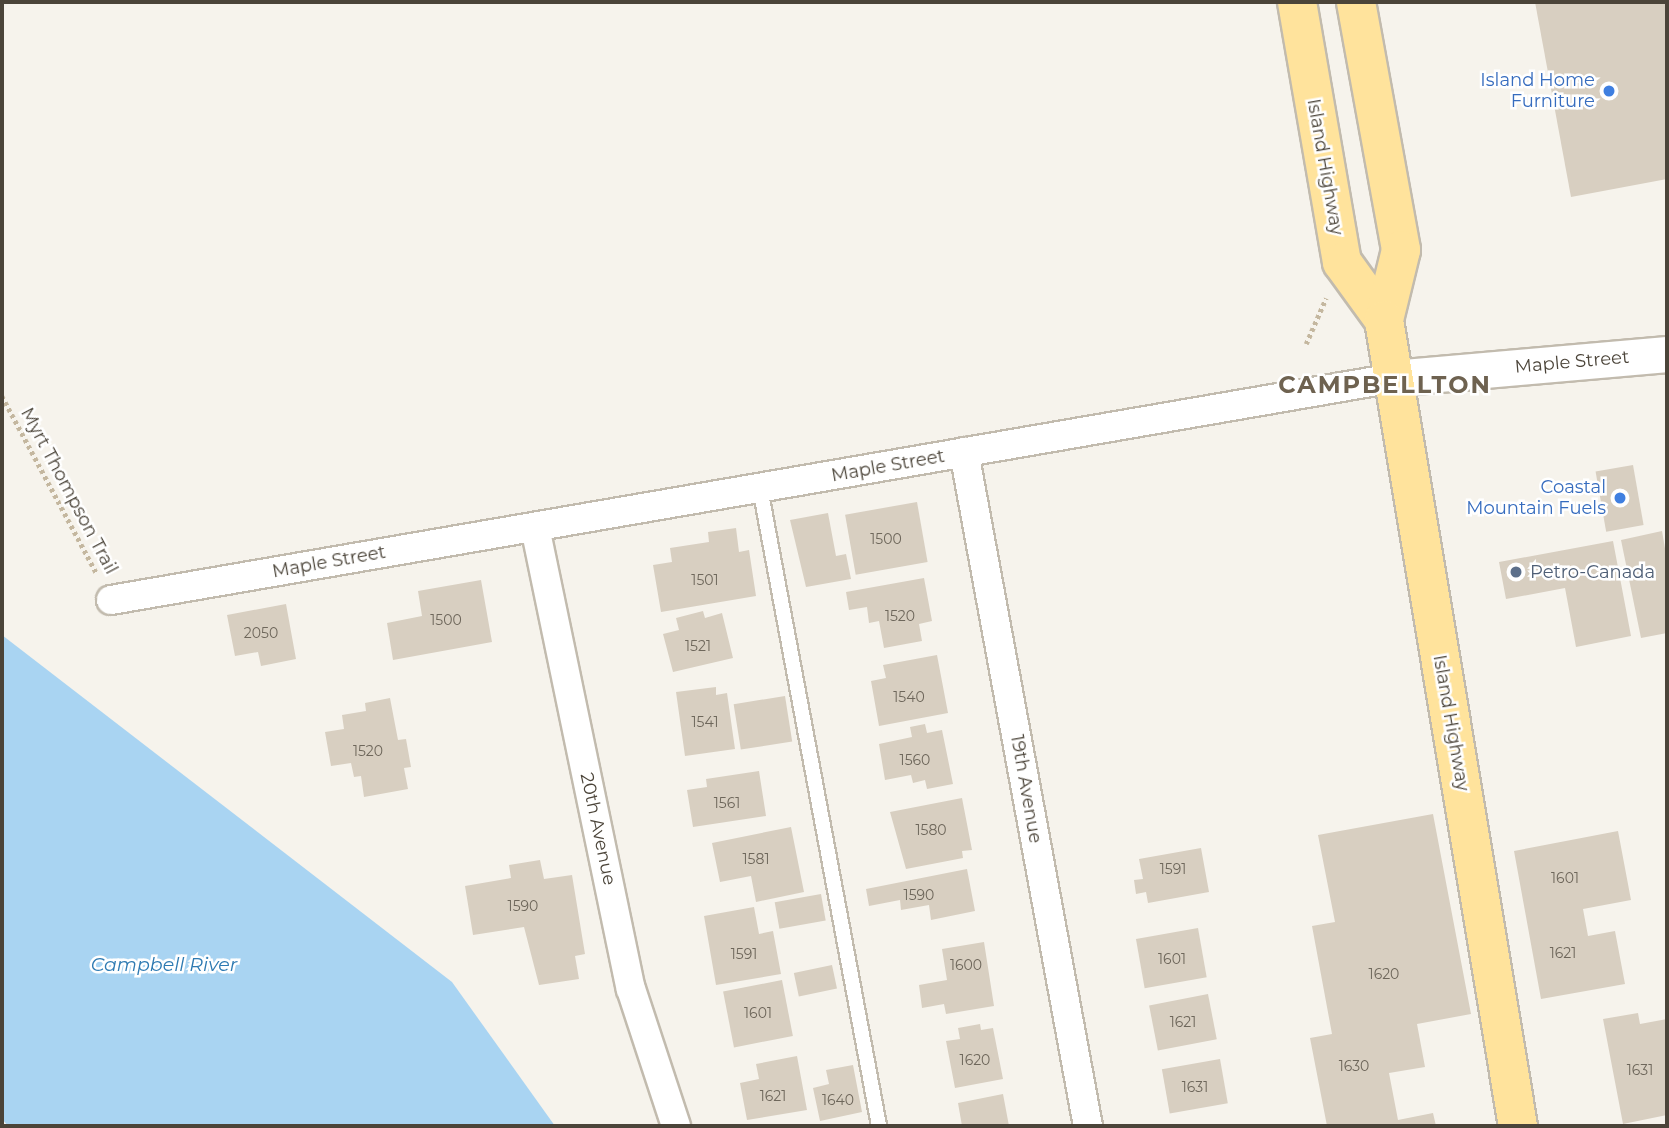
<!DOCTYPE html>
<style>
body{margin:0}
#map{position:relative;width:1669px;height:1128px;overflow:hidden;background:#f6f3ec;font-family:Montserrat,sans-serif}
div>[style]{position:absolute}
.water>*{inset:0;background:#a9d4f2}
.building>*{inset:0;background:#d8cfc1;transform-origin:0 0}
.path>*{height:4.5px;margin-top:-2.25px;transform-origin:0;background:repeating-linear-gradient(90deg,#c4b79f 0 3.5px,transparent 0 7px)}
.roads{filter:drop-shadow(2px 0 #c2bbae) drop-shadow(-2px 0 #c2bbae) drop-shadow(0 2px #c2bbae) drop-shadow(0 -2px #c2bbae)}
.service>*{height:14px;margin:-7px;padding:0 7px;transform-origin:7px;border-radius:7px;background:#fff}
.minor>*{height:28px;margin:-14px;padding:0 14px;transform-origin:14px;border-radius:14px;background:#fff}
.tertiary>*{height:35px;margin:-17.5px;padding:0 17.5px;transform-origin:17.5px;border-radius:17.5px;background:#fff}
.primary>*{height:38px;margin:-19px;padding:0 19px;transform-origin:19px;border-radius:19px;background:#ffe39c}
.dots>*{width:19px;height:19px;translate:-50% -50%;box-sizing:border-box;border:4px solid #fff;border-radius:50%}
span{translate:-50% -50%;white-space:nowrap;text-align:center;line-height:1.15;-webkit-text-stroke:5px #fff;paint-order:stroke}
.number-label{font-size:14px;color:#6e675b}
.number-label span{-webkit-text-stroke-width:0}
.shop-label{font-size:18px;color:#366cbe}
.right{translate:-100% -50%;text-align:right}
.street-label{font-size:18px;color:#4b4439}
.service-label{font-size:18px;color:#4e5e75}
.left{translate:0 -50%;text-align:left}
.water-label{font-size:19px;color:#2e7ab2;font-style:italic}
.district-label{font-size:24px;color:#6e6250;font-weight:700;letter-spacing:2px}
.frame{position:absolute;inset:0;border:4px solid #4b4439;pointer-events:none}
</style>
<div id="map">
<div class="water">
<i style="clip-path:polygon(2px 635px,452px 982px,555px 1126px,8px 1126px,2px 1119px)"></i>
</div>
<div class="building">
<i style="clip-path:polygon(1535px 2px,1667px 2px,1667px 179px,1571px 197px)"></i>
<i style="left:1633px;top:465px;width:61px;height:38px;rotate:80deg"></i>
<i style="left:917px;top:502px;width:61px;height:73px;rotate:80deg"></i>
<i style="clip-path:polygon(828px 513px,836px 556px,846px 554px,851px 579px,806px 587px,790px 520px)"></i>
<i style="clip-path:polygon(736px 528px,739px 552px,749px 550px,756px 596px,661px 612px,653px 565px,672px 562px,670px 548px,709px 542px,708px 532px)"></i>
<i style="clip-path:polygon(1662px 531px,1667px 560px,1667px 633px,1641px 638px,1621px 540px)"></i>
<i style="clip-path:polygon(1613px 541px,1631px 636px,1576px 647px,1565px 588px,1506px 599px,1499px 562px)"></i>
<i style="clip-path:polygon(924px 578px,932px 621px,919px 624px,922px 641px,884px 648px,879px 621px,869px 623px,867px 607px,849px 610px,846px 592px)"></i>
<i style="clip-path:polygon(481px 580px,492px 642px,393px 660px,387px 623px,422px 616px,418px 591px)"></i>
<i style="clip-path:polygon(286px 604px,296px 659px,261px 666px,258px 652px,235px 656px,227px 615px)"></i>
<i style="clip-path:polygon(703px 611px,705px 618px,722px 613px,733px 658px,673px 672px,663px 634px,679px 630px,676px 618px)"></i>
<i style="clip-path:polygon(937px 655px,948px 713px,879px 726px,871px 681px,886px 678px,883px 665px)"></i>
<i style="clip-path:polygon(716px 687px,716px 695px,727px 693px,735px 749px,685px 756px,676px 692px)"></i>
<i style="left:785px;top:696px;width:46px;height:52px;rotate:81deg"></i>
<i style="clip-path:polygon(390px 698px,398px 740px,406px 739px,411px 767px,404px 768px,408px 789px,364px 797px,361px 776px,354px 777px,351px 763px,331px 766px,325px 732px,344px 729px,342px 715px,366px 711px,365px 703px)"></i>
<i style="clip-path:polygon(925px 724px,927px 733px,942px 730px,953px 784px,927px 789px,925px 780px,913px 783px,911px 775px,885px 780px,879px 744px,912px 737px,910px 727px)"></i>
<i style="clip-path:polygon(759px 771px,766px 816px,693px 827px,687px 790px,707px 787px,706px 779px)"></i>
<i style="clip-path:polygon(962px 798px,972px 850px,962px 851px,963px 858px,906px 869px,890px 812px)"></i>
<i style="clip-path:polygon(1433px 814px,1471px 1014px,1417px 1024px,1425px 1067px,1389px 1073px,1398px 1120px,1433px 1113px,1436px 1126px,1327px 1126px,1310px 1038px,1332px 1034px,1312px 926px,1335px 922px,1318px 835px)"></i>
<i style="clip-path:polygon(791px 827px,804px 892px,756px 902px,751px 876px,720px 882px,712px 843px)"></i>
<i style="clip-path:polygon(1618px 831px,1631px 900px,1583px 909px,1588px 936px,1615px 931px,1625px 984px,1541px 999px,1514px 851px)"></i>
<i style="clip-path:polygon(1201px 848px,1209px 892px,1148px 903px,1146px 892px,1136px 894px,1134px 880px,1143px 879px,1139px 859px)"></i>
<i style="clip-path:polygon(540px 860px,544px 879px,572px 875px,585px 954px,575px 956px,579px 979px,539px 985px,524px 927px,473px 935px,465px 886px,511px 878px,509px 865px)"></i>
<i style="clip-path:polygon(967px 869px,975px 911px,931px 920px,929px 905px,901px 910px,900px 900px,869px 906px,866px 889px)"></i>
<i style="left:821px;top:894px;width:27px;height:47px;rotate:80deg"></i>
<i style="clip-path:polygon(754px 907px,759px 934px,773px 931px,781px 974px,716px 985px,704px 916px)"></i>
<i style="left:1198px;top:928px;width:50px;height:63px;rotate:80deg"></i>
<i style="clip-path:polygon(984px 942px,994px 1006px,946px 1014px,944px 1004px,922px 1008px,919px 985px,947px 980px,942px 949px)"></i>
<i style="left:832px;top:965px;width:24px;height:39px;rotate:78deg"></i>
<i style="left:782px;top:980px;width:57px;height:60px;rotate:79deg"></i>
<i style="left:1208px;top:994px;width:46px;height:60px;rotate:79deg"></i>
<i style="clip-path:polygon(1638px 1013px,1640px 1024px,1667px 1019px,1667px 1115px,1623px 1124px,1603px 1019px)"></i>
<i style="clip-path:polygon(980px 1024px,981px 1030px,993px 1028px,1003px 1079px,955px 1088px,946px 1041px,960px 1039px,958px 1028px)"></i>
<i style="clip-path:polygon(797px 1056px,807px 1110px,747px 1120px,740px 1083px,759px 1079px,756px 1064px)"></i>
<i style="left:1220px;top:1059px;width:45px;height:59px;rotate:80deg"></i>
<i style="clip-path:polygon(853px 1065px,862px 1112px,820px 1121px,813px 1088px,829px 1084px,826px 1070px)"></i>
<i style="clip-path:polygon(1003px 1094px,1009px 1126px,962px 1126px,958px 1103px)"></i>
</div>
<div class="path">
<i style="left:1306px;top:344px;width:50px;rotate:-66.5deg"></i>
<i style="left:2px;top:396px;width:202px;rotate:61.9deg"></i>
</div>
<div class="roads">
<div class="service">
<i style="left:760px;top:488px;width:649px;rotate:79.43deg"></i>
</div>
<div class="minor">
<i style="left:964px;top:452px;width:685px;rotate:79.58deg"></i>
<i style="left:535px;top:527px;width:472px;rotate:78.3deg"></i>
<i style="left:631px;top:989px;width:144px;rotate:71.8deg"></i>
<i style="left:111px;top:600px;width:1301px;rotate:-9.82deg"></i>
</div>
<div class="tertiary">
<i style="left:1393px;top:378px;width:275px;rotate:-5deg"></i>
</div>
<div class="primary">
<i style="left:1297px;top:2px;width:264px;rotate:80.2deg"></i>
<i style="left:1342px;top:262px;width:72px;rotate:54.1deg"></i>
<i style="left:1356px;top:2px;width:252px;rotate:79.7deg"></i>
<i style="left:1401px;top:250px;width:72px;rotate:103.7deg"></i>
<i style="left:1384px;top:320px;width:817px;rotate:80.56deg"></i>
</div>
</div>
<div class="dots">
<i style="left:1609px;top:91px;background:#3f7fe0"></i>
<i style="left:1620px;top:498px;background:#3f7fe0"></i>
<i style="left:1516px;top:572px;background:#5c6f8a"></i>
</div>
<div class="number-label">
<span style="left:886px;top:539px">1500</span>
<span style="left:705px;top:580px">1501</span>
<span style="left:900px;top:616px">1520</span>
<span style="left:446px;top:620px">1500</span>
<span style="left:261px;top:633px">2050</span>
<span style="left:698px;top:646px">1521</span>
<span style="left:909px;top:697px">1540</span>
<span style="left:705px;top:722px">1541</span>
<span style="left:368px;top:751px">1520</span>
<span style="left:915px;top:760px">1560</span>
<span style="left:727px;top:803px">1561</span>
<span style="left:931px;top:830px">1580</span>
<span style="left:756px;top:859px">1581</span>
<span style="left:1173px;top:869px">1591</span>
<span style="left:1565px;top:878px">1601</span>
<span style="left:919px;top:895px">1590</span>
<span style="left:523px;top:906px">1590</span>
<span style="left:1563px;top:953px">1621</span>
<span style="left:744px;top:954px">1591</span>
<span style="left:1172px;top:959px">1601</span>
<span style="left:966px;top:965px">1600</span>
<span style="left:1384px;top:974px">1620</span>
<span style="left:758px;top:1013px">1601</span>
<span style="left:1183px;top:1022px">1621</span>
<span style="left:975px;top:1060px">1620</span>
<span style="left:1354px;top:1066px">1630</span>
<span style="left:1640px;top:1070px">1631</span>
<span style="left:1195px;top:1087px">1631</span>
<span style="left:773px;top:1096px">1621</span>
<span style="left:838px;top:1100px">1640</span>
</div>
<div class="shop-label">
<span class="right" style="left:1595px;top:91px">Island Home<br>Furniture</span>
<span class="right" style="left:1606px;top:498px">Coastal<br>Mountain Fuels</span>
</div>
<div class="street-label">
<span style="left:1325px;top:167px;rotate:80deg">Island Highway</span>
<span style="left:1572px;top:362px;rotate:-5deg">Maple Street</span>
<span style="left:888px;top:466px;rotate:-10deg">Maple Street</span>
<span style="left:69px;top:491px;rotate:62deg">Myrt Thompson Trail</span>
<span style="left:329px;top:562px;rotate:-10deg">Maple Street</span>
<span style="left:1451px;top:723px;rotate:80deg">Island Highway</span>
<span style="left:1026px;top:789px;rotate:80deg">19th Avenue</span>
<span style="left:598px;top:829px;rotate:78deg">20th Avenue</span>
</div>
<div class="service-label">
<span class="left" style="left:1530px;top:572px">Petro-Canada</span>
</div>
<div class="water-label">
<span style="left:164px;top:965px">Campbell River</span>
</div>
<div class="district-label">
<span style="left:1385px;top:385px">CAMPBELLTON</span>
</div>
<div class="frame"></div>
</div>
